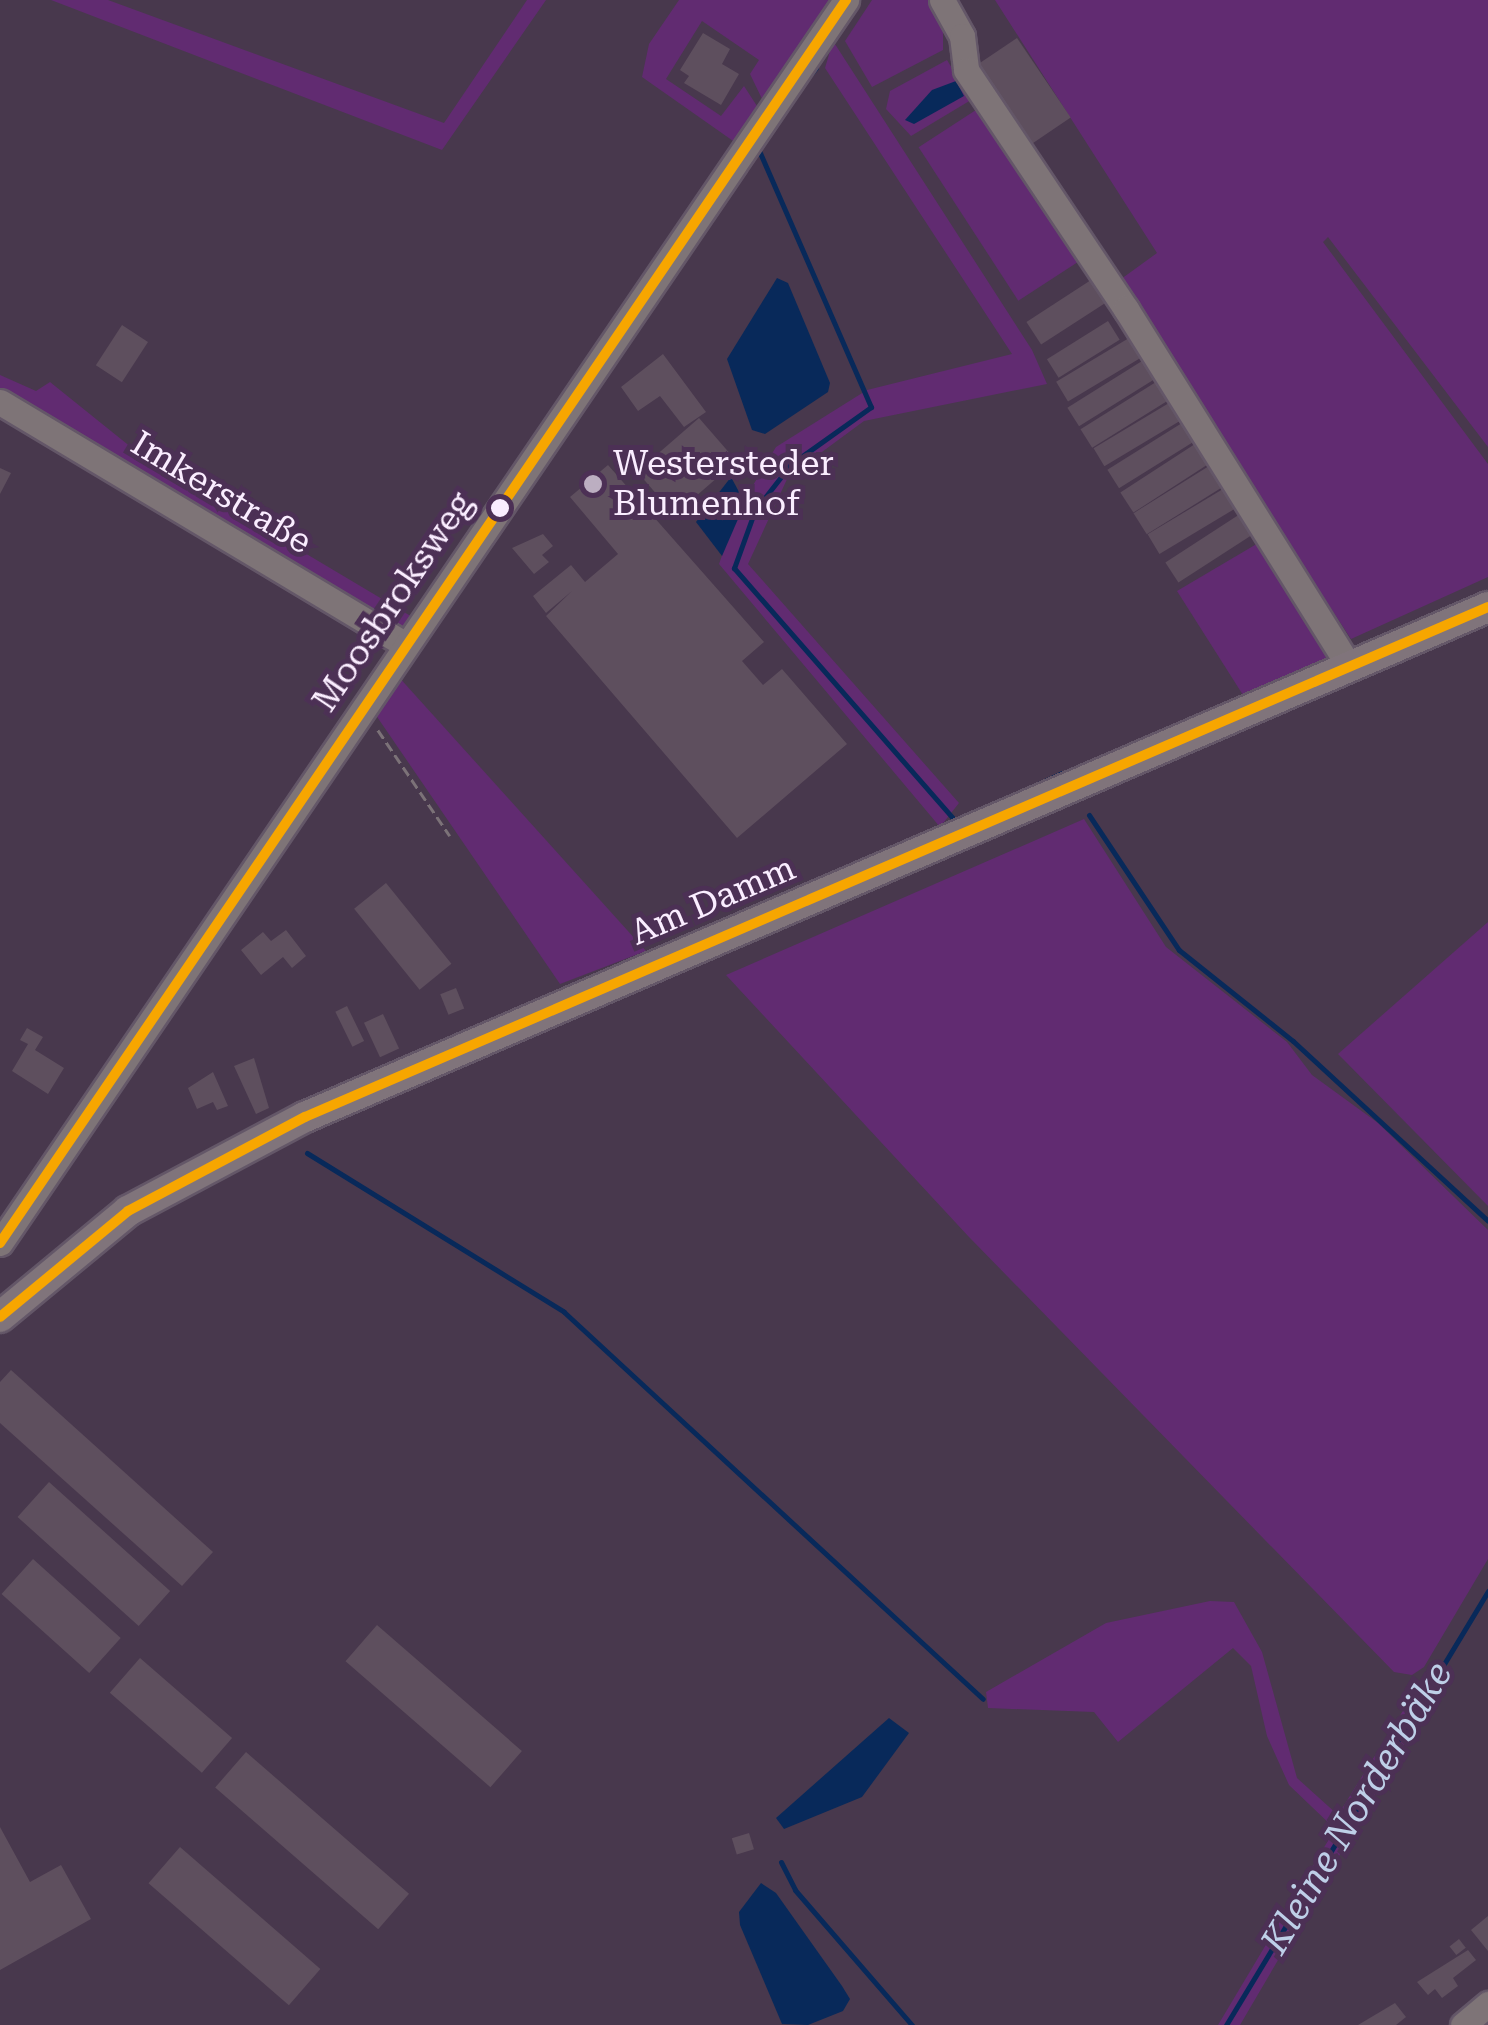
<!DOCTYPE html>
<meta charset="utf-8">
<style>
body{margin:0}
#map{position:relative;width:1488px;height:2025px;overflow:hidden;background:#48384d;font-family:"Roboto Serif",serif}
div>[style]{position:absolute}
.green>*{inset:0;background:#612b71;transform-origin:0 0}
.water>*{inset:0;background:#08295a}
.stream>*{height:5px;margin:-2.5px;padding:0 2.5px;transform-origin:2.5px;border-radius:2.5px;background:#08295a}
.building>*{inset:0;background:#5e4f5e;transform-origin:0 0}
.path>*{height:2.5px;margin-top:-1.25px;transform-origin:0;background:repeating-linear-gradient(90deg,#7c7278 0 10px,transparent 0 15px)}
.roads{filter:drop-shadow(2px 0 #645768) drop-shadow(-2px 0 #645768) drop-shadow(0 2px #645768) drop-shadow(0 -2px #645768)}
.minor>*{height:25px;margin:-12.5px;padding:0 12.5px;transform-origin:12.5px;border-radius:12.5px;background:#7e7477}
.major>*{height:30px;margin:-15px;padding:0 15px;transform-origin:15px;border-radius:15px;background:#80747b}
.bus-1>*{height:10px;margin:-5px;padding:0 5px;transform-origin:5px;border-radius:5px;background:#f7a600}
.dots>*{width:28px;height:28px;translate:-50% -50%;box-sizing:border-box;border:5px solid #4c3055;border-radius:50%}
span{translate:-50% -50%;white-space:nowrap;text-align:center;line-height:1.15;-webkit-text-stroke:10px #4c3055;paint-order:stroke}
.poi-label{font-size:35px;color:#faedff}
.left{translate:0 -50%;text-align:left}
.street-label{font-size:35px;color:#faedff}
.water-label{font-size:38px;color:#becfe8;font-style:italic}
</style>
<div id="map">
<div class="green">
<i style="clip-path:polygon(51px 0,108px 0,444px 123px,527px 0,546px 0,442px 150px)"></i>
<i style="clip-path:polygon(679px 0,830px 0,764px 103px,750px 74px,759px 60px,702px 21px,666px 79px,721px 116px,744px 86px,757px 106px,736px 143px,642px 77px,649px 44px)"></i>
<i style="clip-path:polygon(872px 0,928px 0,943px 25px,943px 50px,872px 87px,845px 41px)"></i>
<i style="clip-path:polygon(995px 0,1488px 0,1488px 447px,1328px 237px,1323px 242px,1488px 464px,1488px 577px,1351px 639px,1117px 282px,1157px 253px)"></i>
<i style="clip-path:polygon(833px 41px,1032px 350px,1047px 384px,864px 421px,788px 477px,748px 564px,959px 803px,940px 827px,719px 564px,738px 510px,776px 447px,867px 390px,1012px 354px,825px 68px)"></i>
<i style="clip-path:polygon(947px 60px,971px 100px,911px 136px,886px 109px,890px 91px)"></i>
<i style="left:979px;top:108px;width:183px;height:72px;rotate:57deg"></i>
<i style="clip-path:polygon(0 375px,36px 391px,50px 382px,142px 456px,414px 618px,382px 649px,55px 445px,0 395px)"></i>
<i style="clip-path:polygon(1260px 542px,1337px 658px,1243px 695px,1177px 591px)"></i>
<i style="clip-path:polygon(397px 675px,646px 951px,560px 984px,371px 708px)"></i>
<i style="clip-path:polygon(1084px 819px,1166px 947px,1287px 1042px,1312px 1075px,1378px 1123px,1488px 1230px,1488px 1559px,1424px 1667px,1412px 1675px,1394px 1672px,969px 1237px,726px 975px)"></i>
<i style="clip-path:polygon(1488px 922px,1488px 1206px,1338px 1054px)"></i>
<i style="clip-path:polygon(1210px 1601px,1234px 1602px,1262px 1652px,1297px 1778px,1338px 1815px,1409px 1701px,1426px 1708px,1240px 2025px,1218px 2025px,1335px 1829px,1289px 1785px,1267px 1736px,1251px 1666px,1233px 1648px,1118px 1742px,1094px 1712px,988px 1708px,986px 1692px,1106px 1623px)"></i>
</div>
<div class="water">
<i style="clip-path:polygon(956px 81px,964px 96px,914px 124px,905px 120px,932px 90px)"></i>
<i style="clip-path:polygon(777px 278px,788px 283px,830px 383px,828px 392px,765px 434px,752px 430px,727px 359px)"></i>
<i style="clip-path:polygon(731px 477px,745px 503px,722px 556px,696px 522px)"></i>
<i style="clip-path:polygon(889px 1718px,909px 1733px,862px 1797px,784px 1829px,776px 1818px)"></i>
<i style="clip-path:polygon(761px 1883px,776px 1893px,842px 1986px,850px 1999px,843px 2011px,808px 2025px,782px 2024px,740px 1925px,739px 1912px)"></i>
</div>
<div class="stream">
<i style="left:805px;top:81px;width:17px;rotate:-50deg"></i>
<i style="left:757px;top:146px;width:285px;rotate:66.4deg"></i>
<i style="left:871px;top:407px;width:98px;rotate:144.5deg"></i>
<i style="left:791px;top:464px;width:58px;rotate:128deg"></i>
<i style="left:755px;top:510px;width:62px;rotate:109.9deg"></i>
<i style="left:734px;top:568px;width:337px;rotate:48.8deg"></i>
<i style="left:1021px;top:792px;width:45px;rotate:-24.9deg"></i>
<i style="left:1089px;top:815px;width:162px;rotate:56.3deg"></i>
<i style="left:1179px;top:950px;width:146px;rotate:38.6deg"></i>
<i style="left:1293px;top:1041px;width:265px;rotate:42.7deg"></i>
<i style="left:307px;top:1153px;width:302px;rotate:31.7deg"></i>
<i style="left:564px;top:1312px;width:570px;rotate:42.73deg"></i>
<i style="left:781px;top:1862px;width:31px;rotate:63deg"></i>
<i style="left:795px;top:1890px;width:179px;rotate:49.1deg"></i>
<i style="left:1226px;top:2025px;width:507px;rotate:-58.88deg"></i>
</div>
<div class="building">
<i style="clip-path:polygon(703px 33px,730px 49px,722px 64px,739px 74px,721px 105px,684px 83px,689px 76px,680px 70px)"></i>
<i style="left:1017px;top:38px;width:96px;height:48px;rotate:56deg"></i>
<i style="left:1091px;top:280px;width:27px;height:77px;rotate:57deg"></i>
<i style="left:1108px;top:321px;width:22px;height:72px;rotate:58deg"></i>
<i style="left:122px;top:325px;width:31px;height:48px;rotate:33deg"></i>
<i style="left:1129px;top:338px;width:23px;height:85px;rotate:59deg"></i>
<i style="clip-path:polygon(663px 354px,706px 412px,684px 427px,660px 396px,638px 411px,621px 387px)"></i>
<i style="left:1142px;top:361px;width:22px;height:88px;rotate:58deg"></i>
<i style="left:1156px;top:382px;width:22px;height:89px;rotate:58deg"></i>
<i style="left:1169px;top:403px;width:21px;height:88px;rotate:59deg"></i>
<i style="left:699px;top:418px;width:57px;height:82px;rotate:49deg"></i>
<i style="left:1182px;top:423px;width:22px;height:88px;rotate:58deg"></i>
<i style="left:1195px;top:444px;width:24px;height:89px;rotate:57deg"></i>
<i style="clip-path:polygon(608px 465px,764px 642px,742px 661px,763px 685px,782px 669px,847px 744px,737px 838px,546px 616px,572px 591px,546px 613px,533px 596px,571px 565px,585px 582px,618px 554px,570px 497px)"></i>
<i style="left:1209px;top:466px;width:25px;height:89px;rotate:58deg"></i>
<i style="clip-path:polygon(0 468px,11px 473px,0 494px)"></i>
<i style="left:1223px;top:489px;width:23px;height:88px;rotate:59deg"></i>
<i style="left:1240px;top:514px;width:24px;height:89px;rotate:57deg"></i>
<i style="clip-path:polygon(543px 534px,553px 546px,542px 555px,549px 562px,534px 574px,512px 548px)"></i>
<i style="left:386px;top:883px;width:104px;height:41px;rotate:51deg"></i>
<i style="clip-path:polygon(286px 930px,306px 956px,292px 968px,283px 957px,261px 975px,241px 950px,263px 932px,271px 941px)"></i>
<i style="left:456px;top:988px;width:22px;height:17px;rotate:68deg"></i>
<i style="left:347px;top:1006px;width:39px;height:13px;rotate:64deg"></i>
<i style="left:383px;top:1014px;width:38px;height:21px;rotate:65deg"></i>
<i style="clip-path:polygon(27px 1028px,43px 1037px,35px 1050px,64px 1068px,48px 1094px,12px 1071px,28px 1044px,20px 1040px)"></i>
<i style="clip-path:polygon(254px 1058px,269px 1108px,256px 1114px,234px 1066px)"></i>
<i style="clip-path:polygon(213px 1072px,228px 1106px,217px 1110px,213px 1102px,197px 1109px,188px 1088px)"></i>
<i style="clip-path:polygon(11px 1370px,213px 1552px,182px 1586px,0 1423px,0 1382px)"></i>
<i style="left:49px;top:1482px;width:163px;height:47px;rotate:42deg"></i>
<i style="left:33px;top:1559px;width:118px;height:47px;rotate:42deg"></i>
<i style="left:377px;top:1625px;width:192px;height:48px;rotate:41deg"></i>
<i style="left:140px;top:1658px;width:122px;height:46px;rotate:41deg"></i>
<i style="left:246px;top:1752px;width:216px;height:47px;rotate:41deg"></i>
<i style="clip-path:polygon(0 1827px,30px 1882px,61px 1865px,91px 1919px,0 1970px)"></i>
<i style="left:749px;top:1833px;width:17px;height:18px;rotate:73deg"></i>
<i style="left:180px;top:1847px;width:186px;height:48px;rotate:41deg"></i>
<i style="clip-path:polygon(1488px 1916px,1488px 1951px,1471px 1930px)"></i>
<i style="left:1459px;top:1939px;width:11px;height:12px;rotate:52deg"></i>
<i style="clip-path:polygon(1468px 1950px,1476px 1960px,1453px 1978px,1458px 1986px,1442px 1998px,1435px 1989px,1428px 1995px,1417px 1982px)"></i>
<i style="clip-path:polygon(1395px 2003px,1406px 2017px,1396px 2025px,1358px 2025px)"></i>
</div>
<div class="path">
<i style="left:378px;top:730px;width:128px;rotate:55.8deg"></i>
</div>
<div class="roads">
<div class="minor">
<i style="left:942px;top:0;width:41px;rotate:60.9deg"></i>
<i style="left:962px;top:36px;width:34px;rotate:83deg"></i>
<i style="left:966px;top:70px;width:288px;rotate:56.2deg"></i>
<i style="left:1126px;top:309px;width:423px;rotate:58deg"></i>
<i style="left:0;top:402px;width:473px;rotate:30.9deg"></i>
<i style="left:0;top:1243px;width:1504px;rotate:-55.76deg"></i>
<i style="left:1463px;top:2025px;width:33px;rotate:-40deg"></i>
</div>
<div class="major">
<i style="left:0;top:1317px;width:166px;rotate:-39.6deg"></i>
<i style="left:128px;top:1211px;width:200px;rotate:-28deg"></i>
<i style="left:305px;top:1117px;width:1288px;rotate:-23.32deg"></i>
</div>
</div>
<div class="bus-1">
<i style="left:0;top:1243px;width:1504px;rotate:-55.76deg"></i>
<i style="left:0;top:1317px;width:166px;rotate:-39.6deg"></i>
<i style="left:128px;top:1211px;width:200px;rotate:-28deg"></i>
<i style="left:305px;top:1117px;width:1288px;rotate:-23.32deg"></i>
</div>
<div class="dots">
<i style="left:593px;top:484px;background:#bcaec1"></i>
<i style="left:500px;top:508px;background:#faedff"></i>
</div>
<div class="poi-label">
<span class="left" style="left:613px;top:484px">Westersteder<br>Blumenhof</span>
</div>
<div class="street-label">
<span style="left:221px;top:493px;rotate:31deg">Imkerstraße</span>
<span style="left:393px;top:602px;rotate:-56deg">Moosbroksweg</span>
<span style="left:713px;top:901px;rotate:-23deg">Am Damm</span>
</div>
<div class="water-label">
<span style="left:1357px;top:1808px;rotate:-59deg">Kleine Norderbäke</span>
</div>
</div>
